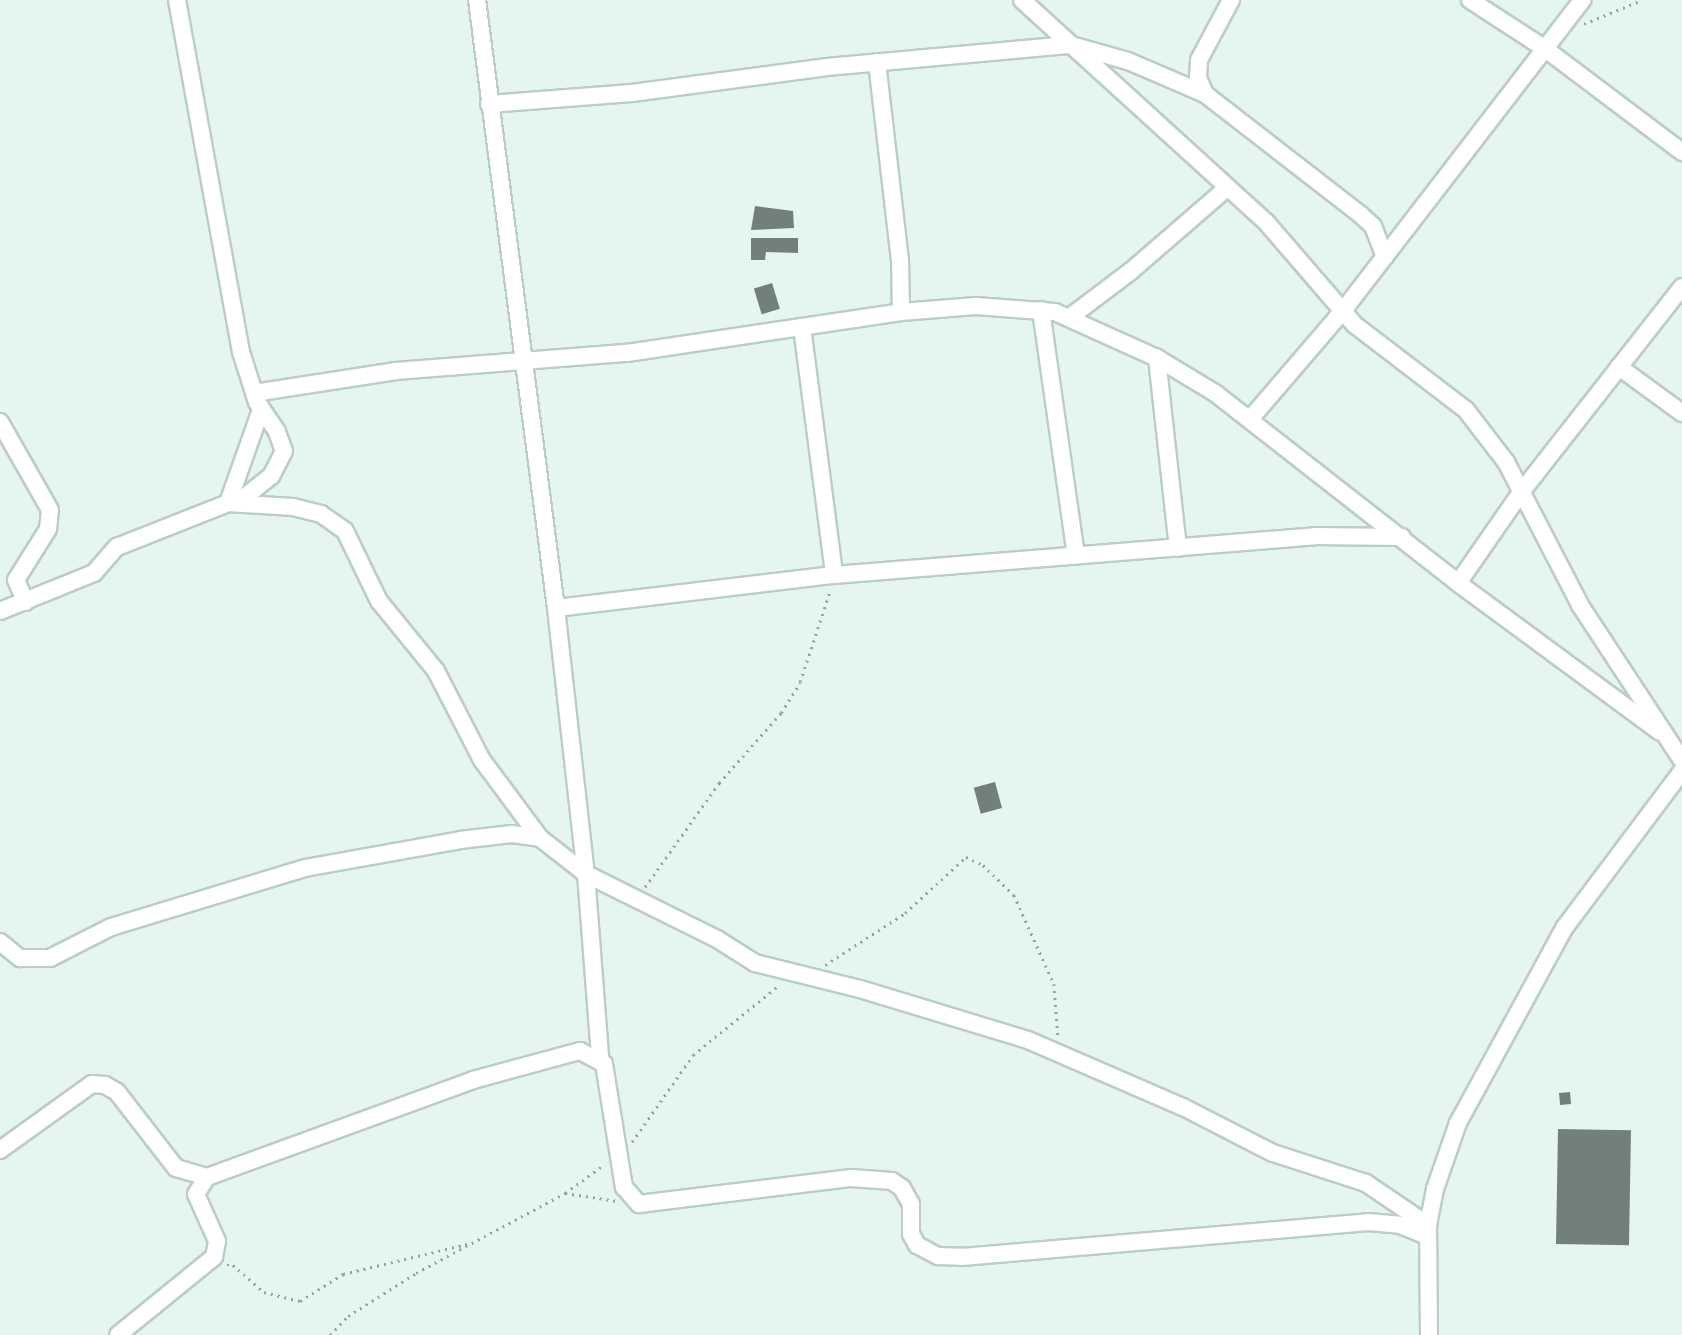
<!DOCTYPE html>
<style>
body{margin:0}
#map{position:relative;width:1682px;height:1335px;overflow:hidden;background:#e5f6f1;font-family:Helvetica,sans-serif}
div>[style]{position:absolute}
.building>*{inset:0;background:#71807c;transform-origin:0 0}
.path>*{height:2.5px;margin-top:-1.25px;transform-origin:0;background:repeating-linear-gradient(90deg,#96a29f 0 2px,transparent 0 7px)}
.roads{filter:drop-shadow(2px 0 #bccdc8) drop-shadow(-2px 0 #bccdc8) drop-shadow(0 2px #bccdc8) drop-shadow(0 -2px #bccdc8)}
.minor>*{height:16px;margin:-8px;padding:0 8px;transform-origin:8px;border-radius:8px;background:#fff}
span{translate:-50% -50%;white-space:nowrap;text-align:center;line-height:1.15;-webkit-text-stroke:6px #fff;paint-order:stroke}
</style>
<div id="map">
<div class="building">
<i style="clip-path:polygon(755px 206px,793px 211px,794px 228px,751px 230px)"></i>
<i style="clip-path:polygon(751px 238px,798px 238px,798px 253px,766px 252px,765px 260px,751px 260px)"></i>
<i style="left:772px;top:283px;width:27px;height:19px;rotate:73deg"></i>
<i style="left:995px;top:782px;width:27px;height:22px;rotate:75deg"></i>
<i style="left:1570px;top:1092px;width:12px;height:11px;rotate:85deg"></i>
<i style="left:1558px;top:1129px;width:73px;height:115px;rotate:1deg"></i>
</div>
<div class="path">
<i style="left:1584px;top:24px;width:63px;rotate:-22.5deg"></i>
<i style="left:645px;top:887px;width:128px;rotate:-54.6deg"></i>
<i style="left:719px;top:783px;width:94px;rotate:-48.5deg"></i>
<i style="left:781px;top:713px;width:36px;rotate:-58deg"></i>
<i style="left:800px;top:682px;width:96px;rotate:-71.8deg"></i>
<i style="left:825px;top:965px;width:95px;rotate:-33deg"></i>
<i style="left:905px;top:913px;width:83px;rotate:-42.6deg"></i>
<i style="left:966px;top:857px;width:19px;rotate:25deg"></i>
<i style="left:983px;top:865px;width:43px;rotate:44.1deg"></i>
<i style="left:1014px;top:895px;width:98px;rotate:65.8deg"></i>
<i style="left:1054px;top:984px;width:51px;rotate:85.5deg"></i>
<i style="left:632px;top:1142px;width:106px;rotate:-55deg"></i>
<i style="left:693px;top:1055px;width:111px;rotate:-39.1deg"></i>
<i style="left:565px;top:1193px;width:53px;rotate:8.7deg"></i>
<i style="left:227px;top:1265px;width:6px"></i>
<i style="left:233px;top:1265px;width:41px;rotate:41.1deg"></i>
<i style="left:264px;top:1292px;width:37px;rotate:14deg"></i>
<i style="left:300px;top:1301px;width:51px;rotate:-32.1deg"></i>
<i style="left:343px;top:1274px;width:128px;rotate:-13.6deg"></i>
<i style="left:330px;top:1335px;width:26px;rotate:-47deg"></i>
<i style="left:348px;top:1316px;width:80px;rotate:-32.3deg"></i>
<i style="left:416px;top:1273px;width:169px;rotate:-28.2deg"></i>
<i style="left:565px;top:1193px;width:49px;rotate:-35.9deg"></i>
</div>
<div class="roads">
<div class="minor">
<i style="left:177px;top:0;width:358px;rotate:79.7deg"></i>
<i style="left:241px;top:352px;width:52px;rotate:72.3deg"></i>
<i style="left:257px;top:402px;width:36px;rotate:56deg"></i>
<i style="left:277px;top:432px;width:20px;rotate:70deg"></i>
<i style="left:284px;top:451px;width:28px;rotate:117deg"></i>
<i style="left:271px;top:476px;width:43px;rotate:141.5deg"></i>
<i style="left:477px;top:0;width:613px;rotate:82.6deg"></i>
<i style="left:556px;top:608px;width:268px;rotate:83.6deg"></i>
<i style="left:586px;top:874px;width:185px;rotate:85.6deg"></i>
<i style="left:1022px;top:0;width:330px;rotate:42.3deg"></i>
<i style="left:1266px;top:222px;width:136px;rotate:49.2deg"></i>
<i style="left:1355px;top:325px;width:140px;rotate:37.4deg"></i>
<i style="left:1466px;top:410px;width:66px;rotate:52.4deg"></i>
<i style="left:1506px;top:462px;width:161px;rotate:62.6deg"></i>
<i style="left:1580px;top:605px;width:186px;rotate:56.7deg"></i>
<i style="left:1231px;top:0;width:68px;rotate:118.1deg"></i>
<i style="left:1199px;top:60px;width:18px;rotate:93deg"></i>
<i style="left:1198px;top:78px;width:17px;rotate:66deg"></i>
<i style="left:1205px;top:94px;width:197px;rotate:37.8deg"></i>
<i style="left:1361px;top:215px;width:16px;rotate:43deg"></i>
<i style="left:1373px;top:226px;width:33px;rotate:69deg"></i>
<i style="left:1470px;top:0;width:88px;rotate:33deg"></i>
<i style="left:1544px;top:48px;width:173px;rotate:37deg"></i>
<i style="left:877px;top:62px;width:199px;rotate:83.4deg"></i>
<i style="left:900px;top:260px;width:52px;rotate:88.9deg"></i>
<i style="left:489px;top:104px;width:143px;rotate:-4.4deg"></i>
<i style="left:632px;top:93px;width:197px;rotate:-7.6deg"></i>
<i style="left:827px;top:67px;width:245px;rotate:-5.2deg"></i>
<i style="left:1071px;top:45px;width:59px;rotate:15.7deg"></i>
<i style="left:1128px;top:61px;width:84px;rotate:23.2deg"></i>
<i style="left:1041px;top:310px;width:248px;rotate:81.9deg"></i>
<i style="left:1070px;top:317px;width:76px;rotate:-37deg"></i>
<i style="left:1131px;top:271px;width:128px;rotate:-40.9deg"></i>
<i style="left:802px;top:327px;width:250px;rotate:82.6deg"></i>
<i style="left:1157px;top:358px;width:191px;rotate:83.7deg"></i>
<i style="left:1619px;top:367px;width:78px;rotate:36.1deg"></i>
<i style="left:254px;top:393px;width:144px;rotate:-8.8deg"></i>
<i style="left:396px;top:371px;width:232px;rotate:-4.5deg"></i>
<i style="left:627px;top:353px;width:277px;rotate:-8.5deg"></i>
<i style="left:901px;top:312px;width:75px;rotate:-4.6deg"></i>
<i style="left:976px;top:306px;width:79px;rotate:4.3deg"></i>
<i style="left:1055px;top:312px;width:112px;rotate:24.3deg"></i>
<i style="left:1157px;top:358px;width:68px;rotate:31.1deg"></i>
<i style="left:1215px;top:393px;width:308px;rotate:38deg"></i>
<i style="left:1458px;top:583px;width:250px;rotate:36.4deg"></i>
<i style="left:1251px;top:418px;width:140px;rotate:-49.4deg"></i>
<i style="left:1342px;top:312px;width:394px;rotate:-52.4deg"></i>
<i style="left:0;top:422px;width:101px;rotate:60.4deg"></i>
<i style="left:50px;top:510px;width:19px;rotate:96deg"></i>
<i style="left:48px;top:529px;width:60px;rotate:122.1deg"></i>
<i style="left:16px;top:580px;width:24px;rotate:66deg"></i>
<i style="left:228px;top:503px;width:99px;rotate:-70.5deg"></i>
<i style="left:1458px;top:583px;width:112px;rotate:-55.2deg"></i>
<i style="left:1522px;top:491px;width:259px;rotate:-51.9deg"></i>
<i style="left:556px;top:608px;width:280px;rotate:-6.8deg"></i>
<i style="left:834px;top:575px;width:483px;rotate:-4.6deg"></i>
<i style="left:1315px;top:536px;width:87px;rotate:0.7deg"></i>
<i style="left:0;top:611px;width:101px;rotate:-22deg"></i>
<i style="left:94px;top:573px;width:35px;rotate:-49deg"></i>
<i style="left:117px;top:547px;width:119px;rotate:-21.6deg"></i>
<i style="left:228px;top:503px;width:65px;rotate:3.5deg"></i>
<i style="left:293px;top:507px;width:29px;rotate:14deg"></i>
<i style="left:321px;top:514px;width:29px;rotate:35deg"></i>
<i style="left:345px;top:531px;width:78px;rotate:64.1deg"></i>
<i style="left:379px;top:601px;width:90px;rotate:50.8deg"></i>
<i style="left:436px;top:671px;width:100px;rotate:62.7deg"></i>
<i style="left:482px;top:760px;width:97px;rotate:53.4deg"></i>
<i style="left:540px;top:838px;width:58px;rotate:38deg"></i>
<i style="left:586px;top:874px;width:146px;rotate:26.4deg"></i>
<i style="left:717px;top:939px;width:45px;rotate:32.3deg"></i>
<i style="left:755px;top:963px;width:108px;rotate:13.9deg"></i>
<i style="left:860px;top:989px;width:176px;rotate:16.9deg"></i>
<i style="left:1028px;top:1040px;width:169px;rotate:23.4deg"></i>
<i style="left:1183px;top:1107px;width:101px;rotate:27.1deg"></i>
<i style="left:1273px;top:1153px;width:98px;rotate:17.9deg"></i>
<i style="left:1366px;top:1183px;width:75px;rotate:34.1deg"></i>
<i style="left:0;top:942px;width:26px;rotate:39deg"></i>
<i style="left:20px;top:958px;width:30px"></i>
<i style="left:50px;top:958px;width:68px;rotate:-26.9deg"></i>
<i style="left:111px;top:927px;width:203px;rotate:-16.9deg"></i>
<i style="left:305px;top:868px;width:158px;rotate:-10.2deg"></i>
<i style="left:460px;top:840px;width:52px;rotate:-6.6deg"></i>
<i style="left:512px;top:834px;width:28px;rotate:8deg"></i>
<i style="left:0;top:1150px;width:113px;rotate:-35.7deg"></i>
<i style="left:92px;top:1084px;width:13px;rotate:4deg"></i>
<i style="left:105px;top:1085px;width:14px;rotate:30deg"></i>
<i style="left:117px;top:1092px;width:96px;rotate:52.2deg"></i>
<i style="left:176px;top:1168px;width:32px;rotate:16deg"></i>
<i style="left:118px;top:1335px;width:124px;rotate:-39.1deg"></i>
<i style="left:214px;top:1257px;width:16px;rotate:-79deg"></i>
<i style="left:217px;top:1241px;width:51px;rotate:-114.1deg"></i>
<i style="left:196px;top:1194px;width:20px;rotate:-57deg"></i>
<i style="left:207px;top:1177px;width:283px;rotate:-20deg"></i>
<i style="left:473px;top:1080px;width:111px;rotate:-15.2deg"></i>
<i style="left:580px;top:1051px;width:27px;rotate:28deg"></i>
<i style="left:604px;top:1064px;width:125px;rotate:80.8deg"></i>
<i style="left:624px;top:1187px;width:23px;rotate:49deg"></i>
<i style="left:639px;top:1204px;width:214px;rotate:-7deg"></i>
<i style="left:851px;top:1178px;width:41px;rotate:4.2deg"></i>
<i style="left:892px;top:1181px;width:12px;rotate:35deg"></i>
<i style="left:902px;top:1188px;width:18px;rotate:61deg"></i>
<i style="left:911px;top:1204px;width:30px;rotate:90deg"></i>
<i style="left:911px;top:1234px;width:13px;rotate:61deg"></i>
<i style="left:917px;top:1245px;width:24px;rotate:28deg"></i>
<i style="left:938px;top:1256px;width:24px;rotate:2deg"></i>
<i style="left:962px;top:1257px;width:408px;rotate:-4.9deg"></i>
<i style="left:1368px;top:1222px;width:32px;rotate:5deg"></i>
<i style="left:1400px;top:1225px;width:29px;rotate:22deg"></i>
<i style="left:1429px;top:1335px;width:110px;rotate:-90.5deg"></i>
<i style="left:1428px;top:1225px;width:37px;rotate:-79deg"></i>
<i style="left:1435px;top:1189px;width:70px;rotate:-70.8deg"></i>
<i style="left:1458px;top:1123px;width:223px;rotate:-61.4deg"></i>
<i style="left:1565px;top:927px;width:195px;rotate:-53.1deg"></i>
</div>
</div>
</div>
